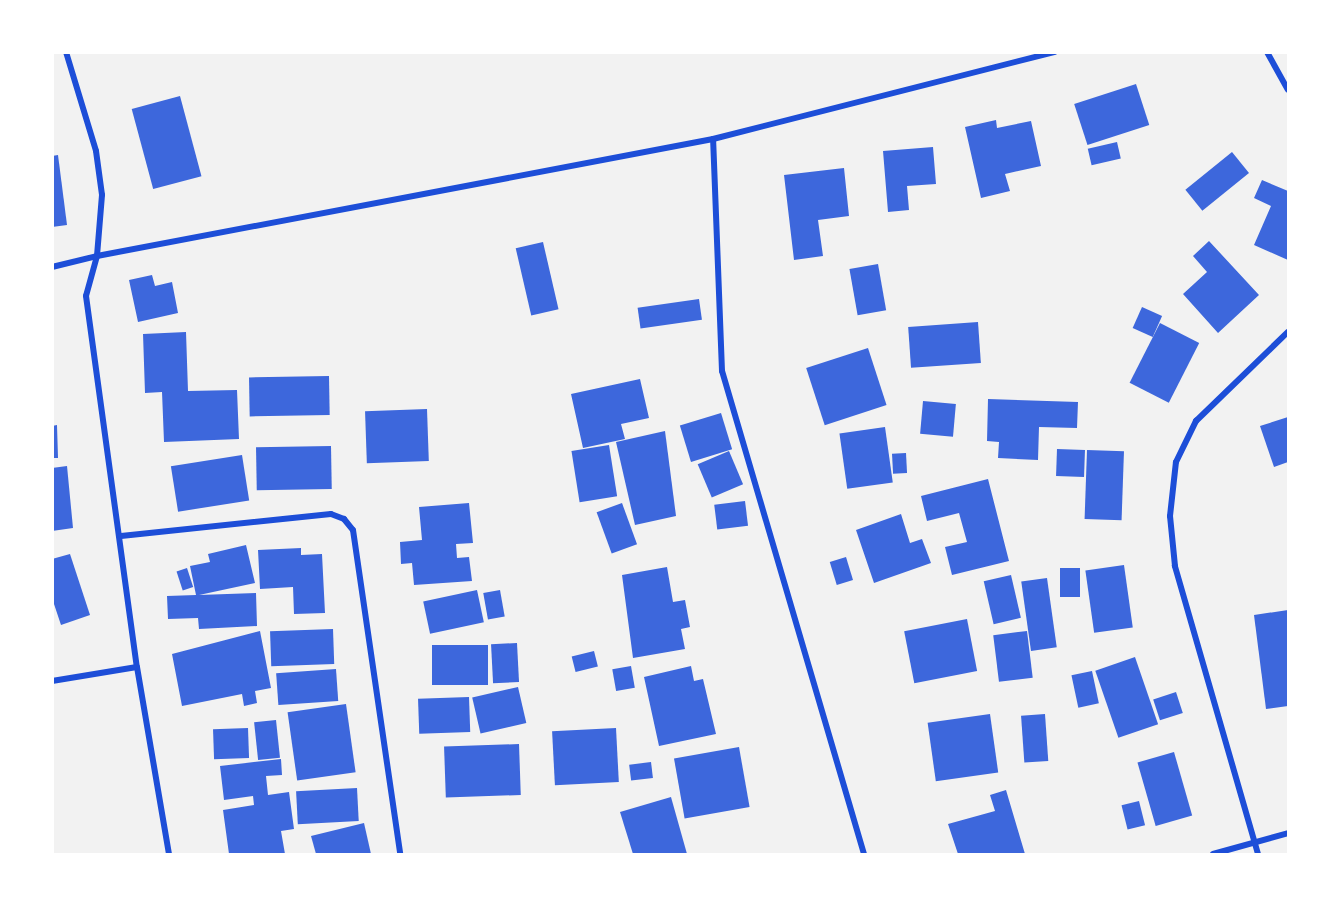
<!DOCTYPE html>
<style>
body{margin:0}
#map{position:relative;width:1341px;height:907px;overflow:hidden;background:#f2f2f2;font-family:"IBM Plex Sans",sans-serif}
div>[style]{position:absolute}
.building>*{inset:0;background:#3d67dc;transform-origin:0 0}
.minor>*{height:6px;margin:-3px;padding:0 3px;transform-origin:3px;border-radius:3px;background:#1d4ed8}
span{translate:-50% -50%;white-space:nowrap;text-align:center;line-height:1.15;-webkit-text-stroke:6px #fff;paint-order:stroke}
.frame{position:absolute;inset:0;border:54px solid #fff;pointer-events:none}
</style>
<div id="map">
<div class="building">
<i style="left:1136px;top:84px;width:43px;height:65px;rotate:72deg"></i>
<i style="left:180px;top:96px;width:83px;height:50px;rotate:75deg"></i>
<i style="clip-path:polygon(996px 120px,997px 128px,1031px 121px,1041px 166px,1005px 174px,1010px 191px,981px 198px,965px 127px)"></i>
<i style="left:1117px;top:142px;width:17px;height:30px;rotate:77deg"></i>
<i style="clip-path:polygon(933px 147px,936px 184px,907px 186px,909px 210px,888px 212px,883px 151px)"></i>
<i style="left:1232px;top:152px;width:27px;height:60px;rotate:51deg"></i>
<i style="clip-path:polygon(58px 155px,67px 225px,52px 227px,52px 156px)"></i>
<i style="clip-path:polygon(844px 168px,849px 216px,818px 220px,823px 256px,794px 260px,784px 175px)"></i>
<i style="clip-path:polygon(1262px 180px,1288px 191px,1288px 260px,1254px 245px,1271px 206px,1254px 198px)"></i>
<i style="clip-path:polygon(1209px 241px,1259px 295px,1218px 333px,1183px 294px,1207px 272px,1193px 256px)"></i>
<i style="left:543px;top:242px;width:69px;height:28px;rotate:77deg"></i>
<i style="left:878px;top:264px;width:47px;height:29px;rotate:80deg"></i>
<i style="clip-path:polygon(152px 275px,155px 286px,172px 282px,178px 313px,138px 322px,129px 280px)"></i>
<i style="left:699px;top:299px;width:21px;height:62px;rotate:82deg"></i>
<i style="left:1142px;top:307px;width:22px;height:23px;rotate:24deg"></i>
<i style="left:978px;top:322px;width:41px;height:70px;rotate:86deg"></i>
<i style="left:1160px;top:323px;width:44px;height:67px;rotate:27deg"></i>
<i style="clip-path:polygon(186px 332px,188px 391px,237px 390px,239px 439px,164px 442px,162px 392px,145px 393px,143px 334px)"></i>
<i style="left:868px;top:348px;width:60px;height:65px;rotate:72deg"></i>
<i style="left:329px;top:376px;width:39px;height:80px;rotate:89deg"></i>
<i style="clip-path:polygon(640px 379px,649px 418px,621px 424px,625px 439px,583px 448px,571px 394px)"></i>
<i style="clip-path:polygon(988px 399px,1078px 402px,1077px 428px,1039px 427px,1038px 460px,998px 458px,999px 442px,987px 441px)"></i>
<i style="left:923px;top:401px;width:33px;height:33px;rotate:5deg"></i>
<i style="left:427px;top:409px;width:52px;height:62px;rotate:88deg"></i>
<i style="left:721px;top:413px;width:38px;height:43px;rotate:73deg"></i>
<i style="clip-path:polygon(1288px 417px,1288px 462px,1274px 467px,1260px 426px)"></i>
<i style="clip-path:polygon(57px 425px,58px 458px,52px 458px,52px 426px)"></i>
<i style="left:885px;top:427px;width:56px;height:46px;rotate:82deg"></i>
<i style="clip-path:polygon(665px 431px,676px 516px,635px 525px,616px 442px)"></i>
<i style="left:609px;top:445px;width:52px;height:38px;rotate:81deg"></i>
<i style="left:331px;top:446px;width:43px;height:75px;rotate:89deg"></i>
<i style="left:1057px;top:449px;width:28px;height:27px;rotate:2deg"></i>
<i style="left:1087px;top:450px;width:37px;height:69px;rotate:2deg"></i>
<i style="left:729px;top:451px;width:36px;height:34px;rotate:67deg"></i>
<i style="left:906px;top:453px;width:20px;height:14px;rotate:87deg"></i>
<i style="left:242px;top:455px;width:46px;height:72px;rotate:81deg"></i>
<i style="clip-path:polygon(67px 466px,73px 528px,52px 531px,52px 468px)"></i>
<i style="clip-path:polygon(988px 479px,1009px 561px,952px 575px,945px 547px,967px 542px,959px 513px,927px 521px,921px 496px)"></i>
<i style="left:745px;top:501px;width:25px;height:31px;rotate:83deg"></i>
<i style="clip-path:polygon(469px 503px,473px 543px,456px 544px,457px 558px,469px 557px,472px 581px,414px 585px,412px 563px,401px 564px,400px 542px,422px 540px,419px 507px)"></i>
<i style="left:622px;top:503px;width:44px;height:27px;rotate:70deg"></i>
<i style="clip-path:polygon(901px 514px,910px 543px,922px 539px,931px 563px,874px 583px,856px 530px)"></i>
<i style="clip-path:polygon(246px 545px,255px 583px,199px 595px,256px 593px,257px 626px,199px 629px,198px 618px,168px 619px,167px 596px,196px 595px,190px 566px,210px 562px,208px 554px)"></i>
<i style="clip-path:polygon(301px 548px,301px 555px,322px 554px,325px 613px,294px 614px,293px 587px,260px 589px,258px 550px)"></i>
<i style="clip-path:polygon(70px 554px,90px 615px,61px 625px,52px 598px,52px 559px)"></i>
<i style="left:846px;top:557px;width:24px;height:17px;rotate:73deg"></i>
<i style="left:1124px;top:565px;width:63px;height:39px;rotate:82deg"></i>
<i style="clip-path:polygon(667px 567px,673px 602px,685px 600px,690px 627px,681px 629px,685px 649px,633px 658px,622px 575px)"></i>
<i style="left:187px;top:568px;width:20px;height:11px;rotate:72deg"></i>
<i style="left:1060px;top:568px;width:20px;height:29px"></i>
<i style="left:1011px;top:575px;width:44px;height:28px;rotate:77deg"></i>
<i style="left:1047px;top:578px;width:70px;height:26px;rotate:82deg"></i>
<i style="left:477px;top:590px;width:33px;height:55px;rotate:78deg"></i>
<i style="left:500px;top:590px;width:27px;height:17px;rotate:80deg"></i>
<i style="clip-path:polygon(1288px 610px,1288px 706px,1266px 709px,1254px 615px)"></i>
<i style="left:967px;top:619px;width:53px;height:64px;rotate:79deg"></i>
<i style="left:333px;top:629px;width:35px;height:63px;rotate:88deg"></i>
<i style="clip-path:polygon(260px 631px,271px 688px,255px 691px,257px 703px,244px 706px,242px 694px,182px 706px,172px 654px)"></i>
<i style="left:1027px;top:631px;width:47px;height:34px;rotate:83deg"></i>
<i style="left:517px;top:643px;width:39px;height:26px;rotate:87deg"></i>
<i style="left:432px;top:645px;width:56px;height:40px"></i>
<i style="left:594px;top:651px;width:16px;height:23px;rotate:76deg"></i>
<i style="left:1135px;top:657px;width:71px;height:42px;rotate:71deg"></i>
<i style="left:631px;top:666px;width:22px;height:19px;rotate:80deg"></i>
<i style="clip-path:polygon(691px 666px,694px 681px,703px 679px,716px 734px,659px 746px,644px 677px)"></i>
<i style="left:336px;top:669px;width:32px;height:60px;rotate:86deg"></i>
<i style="left:1092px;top:671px;width:33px;height:21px;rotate:78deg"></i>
<i style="left:518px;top:687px;width:37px;height:47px;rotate:77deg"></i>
<i style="left:1176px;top:692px;width:22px;height:24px;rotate:72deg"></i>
<i style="left:469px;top:697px;width:35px;height:51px;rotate:88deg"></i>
<i style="left:346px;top:704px;width:69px;height:59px;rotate:82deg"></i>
<i style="left:990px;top:714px;width:59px;height:63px;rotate:82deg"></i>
<i style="left:1045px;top:714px;width:47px;height:24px;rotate:86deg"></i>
<i style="left:276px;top:720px;width:38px;height:22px;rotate:84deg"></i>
<i style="left:248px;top:728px;width:30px;height:35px;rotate:88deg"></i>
<i style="left:616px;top:728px;width:54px;height:64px;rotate:87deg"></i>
<i style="left:519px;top:744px;width:51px;height:75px;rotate:88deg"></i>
<i style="left:739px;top:747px;width:61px;height:66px;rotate:80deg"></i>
<i style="left:1174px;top:752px;width:66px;height:38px;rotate:74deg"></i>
<i style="clip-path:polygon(281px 759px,282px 775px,266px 776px,268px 795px,289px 792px,294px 829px,281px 831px,285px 854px,229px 854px,223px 810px,254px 805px,253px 796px,224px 800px,220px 766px)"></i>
<i style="left:651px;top:762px;width:16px;height:22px;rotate:83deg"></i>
<i style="left:357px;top:788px;width:33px;height:61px;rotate:87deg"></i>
<i style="clip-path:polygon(1006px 790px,1025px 854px,958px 854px,948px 824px,995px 811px,990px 795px)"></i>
<i style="clip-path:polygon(671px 797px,687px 854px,633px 854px,620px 812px)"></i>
<i style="left:1139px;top:801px;width:25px;height:18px;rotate:76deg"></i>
<i style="clip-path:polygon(364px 823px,371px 854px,316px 854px,311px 836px)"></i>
</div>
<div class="minor">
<i style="left:66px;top:52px;width:103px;rotate:73.1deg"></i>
<i style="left:96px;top:151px;width:44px;rotate:82.2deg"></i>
<i style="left:102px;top:195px;width:61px;rotate:94.7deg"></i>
<i style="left:97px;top:256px;width:627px;rotate:-10.75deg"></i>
<i style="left:1267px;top:52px;width:43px;rotate:61.1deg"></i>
<i style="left:52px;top:267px;width:46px;rotate:-13.7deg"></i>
<i style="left:97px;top:256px;width:41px;rotate:105.4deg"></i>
<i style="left:86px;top:296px;width:374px;rotate:82.2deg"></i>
<i style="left:137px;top:667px;width:190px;rotate:80.3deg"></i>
<i style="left:121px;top:536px;width:211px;rotate:-6deg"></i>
<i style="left:331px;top:514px;width:14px;rotate:21deg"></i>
<i style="left:344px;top:519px;width:14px;rotate:51deg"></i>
<i style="left:353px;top:530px;width:327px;rotate:81.7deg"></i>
<i style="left:52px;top:681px;width:86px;rotate:-9.4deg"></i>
<i style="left:864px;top:854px;width:503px;rotate:-106.38deg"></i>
<i style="left:722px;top:371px;width:232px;rotate:-92.2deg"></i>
<i style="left:713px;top:139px;width:353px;rotate:-14.3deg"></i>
<i style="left:1213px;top:854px;width:78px;rotate:-15.6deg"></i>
<i style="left:1258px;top:854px;width:300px;rotate:-106.1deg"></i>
<i style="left:1175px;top:566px;width:50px;rotate:-95.7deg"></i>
<i style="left:1170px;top:516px;width:54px;rotate:-83.7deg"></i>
<i style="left:1176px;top:462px;width:46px;rotate:-64deg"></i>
<i style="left:1196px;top:421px;width:128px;rotate:-44.1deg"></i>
</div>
<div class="frame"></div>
</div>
